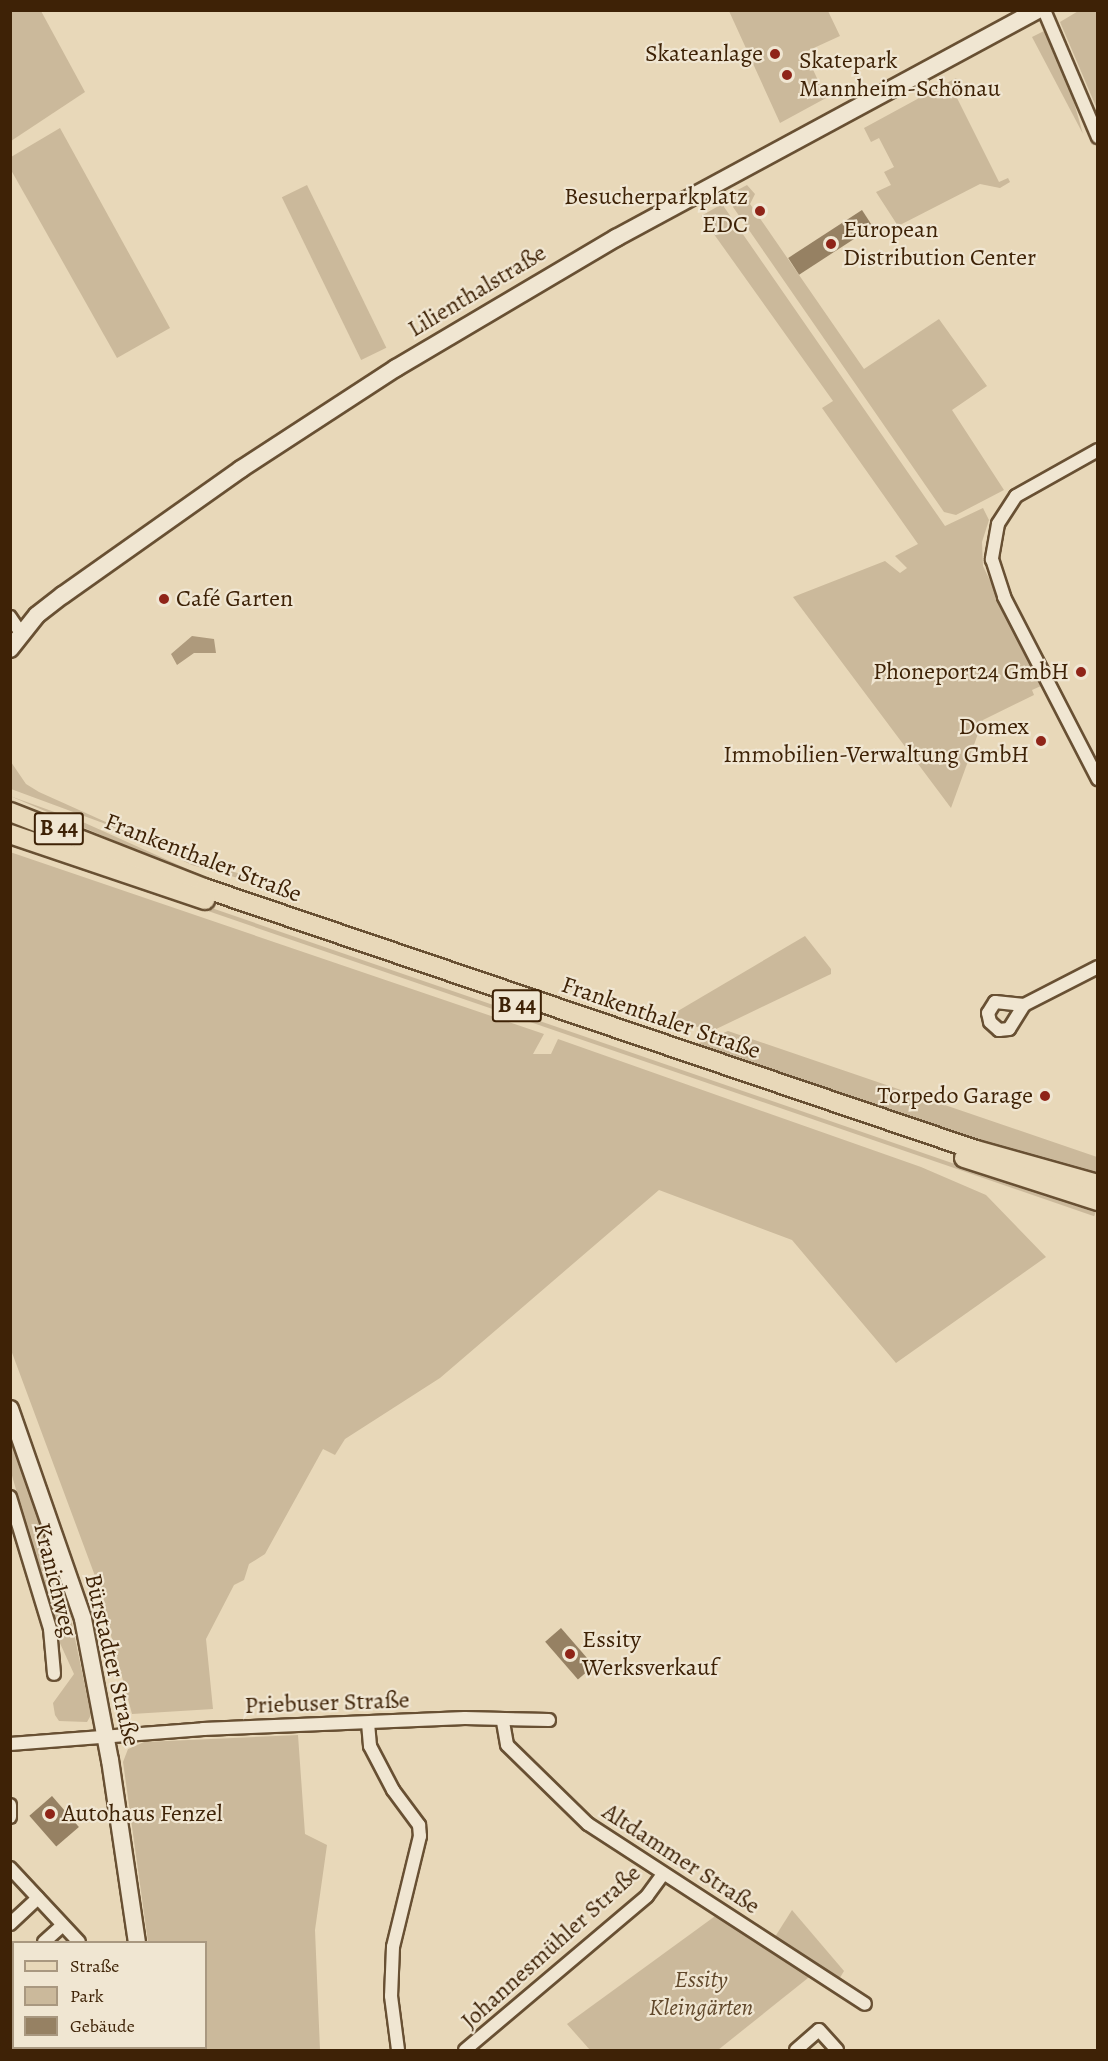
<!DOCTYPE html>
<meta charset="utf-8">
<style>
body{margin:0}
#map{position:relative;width:1108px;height:2061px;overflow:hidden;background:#e8d8b9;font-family:Alegreya,serif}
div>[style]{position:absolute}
.green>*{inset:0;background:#cbb99b;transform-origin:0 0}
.water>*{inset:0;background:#ae9a7c}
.building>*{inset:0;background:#968163;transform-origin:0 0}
.roads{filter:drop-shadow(2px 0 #685033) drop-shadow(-2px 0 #685033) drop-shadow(0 2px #685033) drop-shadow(0 -2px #685033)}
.street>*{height:12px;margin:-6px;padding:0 6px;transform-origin:6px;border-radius:6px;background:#f0e6d2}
.secondary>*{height:16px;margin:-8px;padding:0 8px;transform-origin:8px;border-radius:8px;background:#f0e6d2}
.primary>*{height:18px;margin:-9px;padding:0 9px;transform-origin:9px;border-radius:9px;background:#e8d8b9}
.dots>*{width:16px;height:16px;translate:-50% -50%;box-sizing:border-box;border:3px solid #f0e6d2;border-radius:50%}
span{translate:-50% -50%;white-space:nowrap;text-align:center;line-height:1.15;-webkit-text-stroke:4.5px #f0e6d2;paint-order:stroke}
.shield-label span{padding:2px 4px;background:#f0e6d2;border:2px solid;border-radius:4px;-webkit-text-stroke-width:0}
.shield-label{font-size:22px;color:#3e2206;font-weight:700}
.poi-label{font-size:24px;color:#3e2206}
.right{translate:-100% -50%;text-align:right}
.left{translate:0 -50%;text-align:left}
.street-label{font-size:24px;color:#3e2206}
.park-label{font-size:24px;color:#61482b;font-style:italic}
.frame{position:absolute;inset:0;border:12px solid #3e2206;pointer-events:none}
.legend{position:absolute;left:12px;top:1941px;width:195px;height:108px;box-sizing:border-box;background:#f0e6d2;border:2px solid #a99880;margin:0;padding:8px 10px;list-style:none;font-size:18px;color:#3e2206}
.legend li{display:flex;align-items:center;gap:12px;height:30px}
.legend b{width:30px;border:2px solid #a99880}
</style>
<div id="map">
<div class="green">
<i style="clip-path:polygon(11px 10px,41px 11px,85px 92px,11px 141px)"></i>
<i style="clip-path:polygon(1080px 10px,1097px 11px,1097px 109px,1060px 22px)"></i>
<i style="clip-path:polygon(729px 11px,828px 11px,840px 36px,805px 52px,826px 98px,780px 123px)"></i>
<i style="clip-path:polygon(1044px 31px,1065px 71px,1083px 134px,1032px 37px)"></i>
<i style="clip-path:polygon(956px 78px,962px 90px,955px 94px,999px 182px,1008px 178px,1010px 182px,1000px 188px,980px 184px,898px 226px,876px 192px,891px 185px,884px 172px,894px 167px,879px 138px,871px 142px,864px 128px)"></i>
<i style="clip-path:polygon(60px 128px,170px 328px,117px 358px,11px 170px,11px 157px)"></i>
<i style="left:307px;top:185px;width:181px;height:28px;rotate:64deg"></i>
<i style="clip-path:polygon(747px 185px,755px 194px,750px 204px,864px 369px,939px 319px,987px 386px,952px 410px,1004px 490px,956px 515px,944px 512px,733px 207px,732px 193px)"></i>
<i style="clip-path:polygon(722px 204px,945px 526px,983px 508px,989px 520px,982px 542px,983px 566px,1041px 686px,1032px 690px,1034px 695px,983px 720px,951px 808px,793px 597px,885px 561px,900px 573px,907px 568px,895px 556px,918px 544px,822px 408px,833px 401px,701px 216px)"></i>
<i style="clip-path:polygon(11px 762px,26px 784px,39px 792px,206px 867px,215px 865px,243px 875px,245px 880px,192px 865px,103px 823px,11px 789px)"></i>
<i style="clip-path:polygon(10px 796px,85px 823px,212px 880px,697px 1044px,728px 1031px,1097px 1157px,1097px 1176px,979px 1143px,222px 887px)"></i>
<i style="left:11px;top:839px;width:1147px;height:4px;rotate:19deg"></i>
<i style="clip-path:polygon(10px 852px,544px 1034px,533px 1054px,551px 1054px,558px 1039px,921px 1167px,986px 1195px,1046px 1257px,896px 1363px,792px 1240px,659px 1190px,440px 1378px,345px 1439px,335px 1455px,323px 1449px,265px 1554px,249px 1564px,244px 1580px,234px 1585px,206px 1639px,213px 1709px,132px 1714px,95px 1576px,11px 1350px)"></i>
<i style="clip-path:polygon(805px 936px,831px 969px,831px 974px,712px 1031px,666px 1018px)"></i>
<i style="clip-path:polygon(10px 1429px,67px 1600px,91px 1715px,87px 1722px,59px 1721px,55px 1715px,53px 1703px,74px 1674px,59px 1641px,11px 1472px)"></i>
<i style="clip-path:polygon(298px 1735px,305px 1834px,327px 1845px,315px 1930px,320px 2050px,164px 2050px,206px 2048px,206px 1942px,148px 1942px,123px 1762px,128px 1749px,144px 1742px)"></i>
<i style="clip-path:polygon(792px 1910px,844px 1971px,838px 1981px,773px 1940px)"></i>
<i style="clip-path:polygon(718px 1914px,813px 1974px,718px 2050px,590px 2050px,567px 2024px)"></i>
</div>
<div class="water">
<i style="clip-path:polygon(192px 636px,214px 639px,216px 653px,194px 653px,177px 665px,171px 654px)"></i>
</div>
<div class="building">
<i style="left:862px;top:210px;width:20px;height:88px;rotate:57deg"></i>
<i style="left:561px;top:1628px;width:50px;height:21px;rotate:49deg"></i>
<i style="left:52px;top:1796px;width:41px;height:30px;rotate:49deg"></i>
</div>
<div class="roads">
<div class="street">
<i style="left:1044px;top:10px;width:138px;rotate:67deg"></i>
<i style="left:1098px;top:450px;width:94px;rotate:150.7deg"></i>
<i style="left:1016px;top:496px;width:33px;rotate:123deg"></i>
<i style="left:998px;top:524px;width:36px;rotate:100deg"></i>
<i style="left:992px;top:559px;width:40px;rotate:72deg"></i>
<i style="left:1004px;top:597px;width:205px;rotate:62.7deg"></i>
<i style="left:10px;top:617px;width:22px;rotate:56deg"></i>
<i style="left:1024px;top:1005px;width:29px;rotate:-174deg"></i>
<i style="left:995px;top:1002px;width:13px;rotate:122deg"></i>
<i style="left:988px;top:1013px;width:9px;rotate:77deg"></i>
<i style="left:990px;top:1022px;width:12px;rotate:42deg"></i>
<i style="left:999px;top:1030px;width:10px;rotate:-6deg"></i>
<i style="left:1009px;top:1029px;width:28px;rotate:-58deg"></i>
<i style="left:1024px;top:1005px;width:83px;rotate:-27.2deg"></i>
<i style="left:10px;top:1497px;width:138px;rotate:73.1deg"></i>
<i style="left:50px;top:1629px;width:45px;rotate:84.9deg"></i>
<i style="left:503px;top:1722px;width:23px;rotate:80deg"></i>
<i style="left:507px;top:1745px;width:113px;rotate:44.3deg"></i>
<i style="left:588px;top:1824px;width:330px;rotate:33deg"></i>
<i style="left:368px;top:1723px;width:23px;rotate:85deg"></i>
<i style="left:370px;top:1746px;width:50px;rotate:62.4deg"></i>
<i style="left:393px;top:1790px;width:44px;rotate:53.4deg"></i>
<i style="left:419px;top:1825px;width:11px;rotate:85deg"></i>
<i style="left:420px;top:1836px;width:114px;rotate:103.7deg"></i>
<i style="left:393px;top:1947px;width:49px;rotate:92.3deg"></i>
<i style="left:391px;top:1996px;width:54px;rotate:82.6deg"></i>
<i style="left:10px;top:1744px;width:194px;rotate:-4.4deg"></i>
<i style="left:203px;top:1729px;width:262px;rotate:-2.4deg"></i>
<i style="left:465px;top:1718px;width:84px;rotate:1.4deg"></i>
<i style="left:10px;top:1805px;width:12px;rotate:90deg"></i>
<i style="left:10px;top:1868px;width:101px;rotate:47deg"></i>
<i style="left:10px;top:1924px;width:38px;rotate:-43deg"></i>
<i style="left:44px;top:1942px;width:25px;rotate:-42deg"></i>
<i style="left:10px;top:1976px;width:6px;rotate:45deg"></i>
<i style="left:10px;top:2029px;width:5px;rotate:-37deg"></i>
<i style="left:40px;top:2048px;width:4px;rotate:34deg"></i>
<i style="left:465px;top:2050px;width:238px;rotate:-40.2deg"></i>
<i style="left:647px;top:1896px;width:27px;rotate:-54deg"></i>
<i style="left:796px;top:2050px;width:30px;rotate:-41deg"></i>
<i style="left:819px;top:2030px;width:27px;rotate:48deg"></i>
</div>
<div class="secondary">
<i style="left:10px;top:649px;width:43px;rotate:-51.5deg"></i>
<i style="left:37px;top:615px;width:33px;rotate:-38deg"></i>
<i style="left:63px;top:595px;width:218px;rotate:-35.3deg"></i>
<i style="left:241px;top:469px;width:185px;rotate:-33.1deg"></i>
<i style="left:396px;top:368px;width:256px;rotate:-30.6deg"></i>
<i style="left:616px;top:238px;width:480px;rotate:-28.4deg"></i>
<i style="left:10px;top:1409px;width:222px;rotate:70.8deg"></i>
<i style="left:83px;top:1619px;width:144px;rotate:79.2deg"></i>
<i style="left:110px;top:1760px;width:184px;rotate:81.6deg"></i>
<i style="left:139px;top:2048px;width:2px;rotate:63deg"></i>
<i style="left:156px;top:2048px;width:2px;rotate:90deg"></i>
</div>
<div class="primary">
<i style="left:10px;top:812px;width:208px;rotate:21.4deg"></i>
<i style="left:204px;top:888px;width:815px;rotate:18.75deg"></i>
<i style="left:976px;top:1150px;width:127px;rotate:15.6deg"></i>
<i style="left:10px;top:834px;width:206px;rotate:18.7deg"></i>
<i style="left:964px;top:1158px;width:141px;rotate:17.8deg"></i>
</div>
</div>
<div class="dots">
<i style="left:775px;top:54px;background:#8f2418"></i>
<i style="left:787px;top:75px;background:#8f2418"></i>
<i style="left:760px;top:211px;background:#8f2418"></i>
<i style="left:831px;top:244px;background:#8f2418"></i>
<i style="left:164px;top:599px;background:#8f2418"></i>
<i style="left:1081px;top:672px;background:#8f2418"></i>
<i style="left:1041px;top:741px;background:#8f2418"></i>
<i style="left:1045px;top:1096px;background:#8f2418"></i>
<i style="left:570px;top:1654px;background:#8f2418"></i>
<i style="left:50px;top:1814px;background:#8f2418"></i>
</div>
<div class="shield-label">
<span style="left:59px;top:829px">B 44</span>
<span style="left:517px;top:1006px">B 44</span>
</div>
<div class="poi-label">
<span class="right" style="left:763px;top:54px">Skateanlage</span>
<span class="left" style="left:799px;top:75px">Skatepark<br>Mannheim-Schönau</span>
<span class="right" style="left:748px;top:211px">Besucherparkplatz<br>EDC</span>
<span class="left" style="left:843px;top:244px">European<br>Distribution Center</span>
<span class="left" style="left:176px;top:599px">Café Garten</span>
<span class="right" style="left:1069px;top:672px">Phoneport24 GmbH</span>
<span class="right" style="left:1029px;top:741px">Domex<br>Immobilien-Verwaltung GmbH</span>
<span class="right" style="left:1033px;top:1096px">Torpedo Garage</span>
<span class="left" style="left:582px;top:1654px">Essity<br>Werksverkauf</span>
<span class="left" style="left:62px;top:1814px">Autohaus Fenzel</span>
</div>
<div class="street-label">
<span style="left:477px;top:291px;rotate:-31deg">Lilienthalstraße</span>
<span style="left:203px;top:858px;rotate:21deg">Frankenthaler Straße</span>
<span style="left:661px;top:1018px;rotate:19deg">Frankenthaler Straße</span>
<span style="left:55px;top:1580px;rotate:76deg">Kranichweg</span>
<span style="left:112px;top:1660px;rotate:77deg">Bürstadter Straße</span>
<span style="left:327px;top:1703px;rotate:-2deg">Priebuser Straße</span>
<span style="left:681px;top:1859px;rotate:33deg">Altdammer Straße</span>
<span style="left:551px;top:1947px;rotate:-42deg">Johannesmühler Straße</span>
</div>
<div class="park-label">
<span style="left:701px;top:1994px">Essity<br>Kleingärten</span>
</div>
<div class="frame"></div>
<ul class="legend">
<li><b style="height:8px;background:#e8d8b9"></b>Straße</li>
<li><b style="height:16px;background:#cbb99b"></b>Park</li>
<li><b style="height:16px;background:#968163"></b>Gebäude</li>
</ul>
</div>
